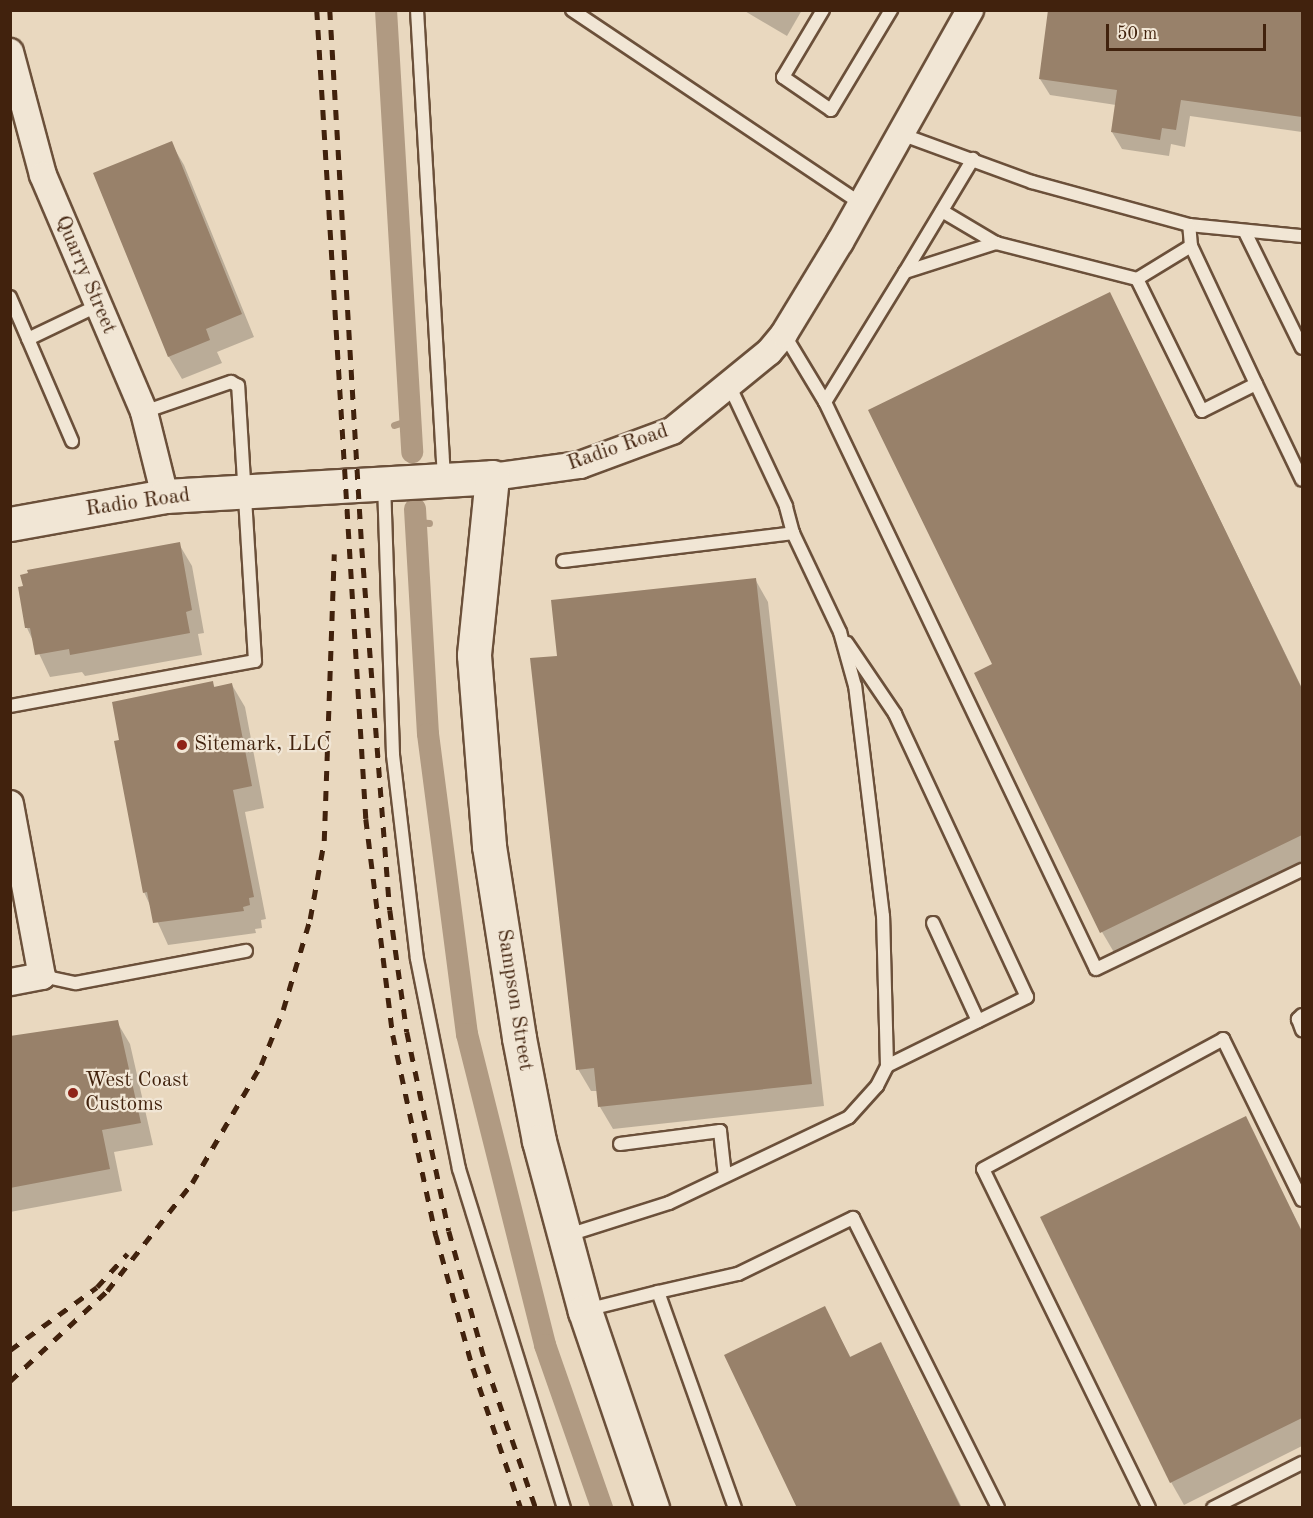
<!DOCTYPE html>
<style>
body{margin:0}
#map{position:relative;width:1313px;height:1518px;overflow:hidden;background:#e9d8bf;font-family:"Old Standard TT",serif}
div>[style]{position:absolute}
.shadow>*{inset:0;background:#0003}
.stream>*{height:7px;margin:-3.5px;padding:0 3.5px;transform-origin:3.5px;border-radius:3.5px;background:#b09a82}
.canal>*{height:22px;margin:-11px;padding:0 11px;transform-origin:11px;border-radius:11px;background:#b09a82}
.building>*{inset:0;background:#98816a}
.roads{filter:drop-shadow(2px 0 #6b503a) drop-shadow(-2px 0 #6b503a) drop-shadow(0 2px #6b503a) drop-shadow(0 -2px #6b503a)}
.lane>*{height:12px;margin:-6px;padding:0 6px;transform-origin:6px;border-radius:6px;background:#f1e6d5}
.street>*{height:26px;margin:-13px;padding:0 13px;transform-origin:13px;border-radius:13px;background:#f1e6d5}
.secondary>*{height:33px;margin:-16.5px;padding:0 16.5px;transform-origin:16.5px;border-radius:16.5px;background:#f1e6d5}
.rail>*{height:4.5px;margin-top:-2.25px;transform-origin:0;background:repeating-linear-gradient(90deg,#41220d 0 10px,transparent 0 20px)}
.dots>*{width:16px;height:16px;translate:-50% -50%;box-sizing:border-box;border:3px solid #f1e6d5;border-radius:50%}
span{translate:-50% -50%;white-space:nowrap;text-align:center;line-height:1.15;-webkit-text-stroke:4.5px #f1e6d5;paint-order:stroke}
.street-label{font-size:21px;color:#41220d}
.poi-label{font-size:21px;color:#41220d}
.left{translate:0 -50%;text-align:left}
.frame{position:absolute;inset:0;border:12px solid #41220d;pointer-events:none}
.scale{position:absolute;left:1106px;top:24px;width:160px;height:27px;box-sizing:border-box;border:3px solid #41220d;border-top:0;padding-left:8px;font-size:18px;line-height:21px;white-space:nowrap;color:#41220d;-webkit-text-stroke:4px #f1e6d5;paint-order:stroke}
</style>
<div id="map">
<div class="shadow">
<i style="clip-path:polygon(743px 10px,802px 10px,787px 36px)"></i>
<i style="clip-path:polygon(1050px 10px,1302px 10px,1302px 132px,1190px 116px,1185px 147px,1171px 144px,1169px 156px,1122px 149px,1112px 132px,1116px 105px,1050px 95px,1040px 79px)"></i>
<i style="clip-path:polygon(171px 143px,184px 165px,254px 337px,217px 352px,222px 363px,182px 379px,169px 357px,95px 173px)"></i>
<i style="clip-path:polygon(1110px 294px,1302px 688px,1302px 863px,1115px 954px,1102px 932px)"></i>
<i style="clip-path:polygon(179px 544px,192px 566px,204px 633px,198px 634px,202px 655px,85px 676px,82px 672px,50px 677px,27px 628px)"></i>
<i style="clip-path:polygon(755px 579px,768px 602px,824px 1106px,613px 1129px,600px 1107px,598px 1091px,591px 1091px,578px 1069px)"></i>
<i style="clip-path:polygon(212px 682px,215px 688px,232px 685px,245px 707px,264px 808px,245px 812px,266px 919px,261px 920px,262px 928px,255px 929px,256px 933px,168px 945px,144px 892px)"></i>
<i style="clip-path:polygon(117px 1022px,130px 1044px,153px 1145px,114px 1152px,122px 1191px,10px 1212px,10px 1038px)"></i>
<i style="clip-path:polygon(1245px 1118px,1302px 1231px,1302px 1446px,1184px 1505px,1171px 1482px)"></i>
<i style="clip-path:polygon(824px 1308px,851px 1358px,881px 1344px,962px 1508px,799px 1508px)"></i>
</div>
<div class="stream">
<i style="left:394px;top:425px;width:9px;rotate:-18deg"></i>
<i style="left:416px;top:522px;width:13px;rotate:4deg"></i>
<i style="left:528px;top:1279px;width:7px;rotate:-16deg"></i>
</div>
<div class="canal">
<i style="left:386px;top:10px;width:443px;rotate:86.6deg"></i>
<i style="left:415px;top:509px;width:225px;rotate:86.7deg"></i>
<i style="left:428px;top:734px;width:303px;rotate:82.6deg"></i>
<i style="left:467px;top:1034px;width:321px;rotate:75.9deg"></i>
<i style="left:545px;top:1345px;width:173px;rotate:70.7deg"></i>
</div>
<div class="building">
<i style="clip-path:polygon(1048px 10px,1302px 10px,1302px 117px,1181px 100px,1176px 130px,1162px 128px,1160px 140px,1111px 132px,1117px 90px,1039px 79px)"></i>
<i style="clip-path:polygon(172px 141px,242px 314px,206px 329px,210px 340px,168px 357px,93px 173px)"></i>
<i style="clip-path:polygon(1110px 292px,1302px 689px,1302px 835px,1100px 933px,974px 673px,992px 664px,868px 410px)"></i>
<i style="clip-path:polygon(180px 542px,192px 610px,186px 612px,190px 633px,70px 655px,69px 649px,35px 655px,30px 628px,25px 628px,18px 587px,23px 586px,20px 575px,28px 573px,27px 570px)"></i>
<i style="clip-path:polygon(756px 578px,812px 1084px,598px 1107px,594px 1068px,576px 1070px,530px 658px,557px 656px,551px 600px)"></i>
<i style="clip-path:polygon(213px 681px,214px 687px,232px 683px,252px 786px,233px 790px,254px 897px,249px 898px,250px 905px,243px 907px,244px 911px,153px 923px,147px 892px,143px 893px,114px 741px,119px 740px,112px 702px)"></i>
<i style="clip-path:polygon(118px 1020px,141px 1123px,102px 1130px,110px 1169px,10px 1188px,10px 1036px)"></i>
<i style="clip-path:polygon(1246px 1116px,1302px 1232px,1302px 1418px,1170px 1483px,1040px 1217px)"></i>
<i style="clip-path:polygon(825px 1306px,850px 1357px,881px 1342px,961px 1508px,797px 1508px,724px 1355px)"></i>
</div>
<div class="roads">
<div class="lane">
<i style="left:417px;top:10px;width:471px;rotate:86.7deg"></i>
<i style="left:572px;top:10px;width:349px;rotate:33.8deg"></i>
<i style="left:823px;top:10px;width:78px;rotate:120.8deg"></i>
<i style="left:783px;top:77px;width:58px;rotate:34.5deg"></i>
<i style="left:831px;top:110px;width:117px;rotate:-59deg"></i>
<i style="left:942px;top:211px;width:63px;rotate:30.7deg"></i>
<i style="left:1189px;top:225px;width:114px;rotate:5.6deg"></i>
<i style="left:1245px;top:232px;width:129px;rotate:63.8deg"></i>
<i style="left:905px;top:272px;width:132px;rotate:-59deg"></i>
<i style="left:1137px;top:279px;width:63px;rotate:-31.4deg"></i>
<i style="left:10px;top:297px;width:157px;rotate:66.7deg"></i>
<i style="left:784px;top:334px;width:79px;rotate:58.9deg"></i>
<i style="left:825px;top:402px;width:153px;rotate:-58.4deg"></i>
<i style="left:905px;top:272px;width:96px;rotate:-17.7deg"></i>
<i style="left:996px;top:243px;width:146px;rotate:14.3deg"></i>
<i style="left:1137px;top:279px;width:147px;rotate:63.8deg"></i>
<i style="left:1202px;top:411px;width:60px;rotate:-26.6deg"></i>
<i style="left:1256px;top:384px;width:153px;rotate:-115.2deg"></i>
<i style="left:1191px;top:246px;width:21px;rotate:-95deg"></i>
<i style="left:1189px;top:225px;width:163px;rotate:-164.7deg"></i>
<i style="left:1032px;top:182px;width:140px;rotate:-159.9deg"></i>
<i style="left:28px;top:339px;width:79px;rotate:-25.6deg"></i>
<i style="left:1256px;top:384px;width:106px;rotate:64.4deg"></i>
<i style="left:825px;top:402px;width:628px;rotate:64.45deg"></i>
<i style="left:1096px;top:969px;width:229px;rotate:-25.7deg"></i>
<i style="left:384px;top:483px;width:272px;rotate:88.1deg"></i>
<i style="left:393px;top:755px;width:205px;rotate:83.3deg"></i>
<i style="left:417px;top:959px;width:214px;rotate:78.7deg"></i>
<i style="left:459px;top:1169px;width:355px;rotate:72.8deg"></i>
<i style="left:563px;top:561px;width:232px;rotate:-6.9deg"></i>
<i style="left:793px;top:533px;width:28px;rotate:-105deg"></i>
<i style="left:786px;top:506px;width:132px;rotate:-115.2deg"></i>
<i style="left:847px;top:643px;width:86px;rotate:55.9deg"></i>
<i style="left:895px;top:714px;width:312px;rotate:65deg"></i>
<i style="left:1027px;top:997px;width:156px;rotate:153.8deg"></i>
<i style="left:10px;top:706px;width:249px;rotate:-10.4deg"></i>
<i style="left:255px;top:661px;width:276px;rotate:-93.5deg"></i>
<i style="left:238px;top:386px;width:8px;rotate:-150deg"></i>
<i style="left:231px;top:382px;width:92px;rotate:161deg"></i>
<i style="left:933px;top:923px;width:108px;rotate:65.3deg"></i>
<i style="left:42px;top:976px;width:35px;rotate:12deg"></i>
<i style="left:76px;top:983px;width:173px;rotate:-10.7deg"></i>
<i style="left:1302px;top:1015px;width:6px;rotate:135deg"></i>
<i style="left:1298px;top:1019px;width:12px;rotate:70deg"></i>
<i style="left:620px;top:1144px;width:101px;rotate:-7.4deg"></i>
<i style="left:720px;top:1131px;width:45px;rotate:83.7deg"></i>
<i style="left:565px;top:1236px;width:109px;rotate:-17.6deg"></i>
<i style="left:669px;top:1203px;width:199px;rotate:-25.5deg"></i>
<i style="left:849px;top:1117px;width:42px;rotate:-47.9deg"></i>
<i style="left:877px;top:1086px;width:22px;rotate:-63deg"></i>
<i style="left:887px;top:1066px;width:150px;rotate:-91.5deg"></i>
<i style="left:883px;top:916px;width:232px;rotate:-96.9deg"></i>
<i style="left:855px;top:686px;width:56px;rotate:-105.5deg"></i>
<i style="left:840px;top:632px;width:110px;rotate:-115.4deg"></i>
<i style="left:658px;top:1292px;width:82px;rotate:-12.7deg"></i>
<i style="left:738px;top:1274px;width:128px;rotate:-26deg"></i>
<i style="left:853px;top:1218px;width:324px;rotate:63.4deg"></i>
<i style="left:586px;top:1310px;width:74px;rotate:-14deg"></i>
<i style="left:658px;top:1292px;width:229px;rotate:70.4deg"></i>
<i style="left:1149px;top:1508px;width:377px;rotate:-116.1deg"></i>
<i style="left:983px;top:1169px;width:273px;rotate:-28.4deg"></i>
<i style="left:1223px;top:1039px;width:179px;rotate:63.9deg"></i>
<i style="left:1213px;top:1508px;width:100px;rotate:-26.8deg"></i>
</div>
<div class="street">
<i style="left:10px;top:52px;width:127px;rotate:75deg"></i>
<i style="left:43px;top:175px;width:258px;rotate:66.9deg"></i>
<i style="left:144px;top:412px;width:87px;rotate:76deg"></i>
<i style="left:492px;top:477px;width:89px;rotate:-7.8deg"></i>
<i style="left:580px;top:465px;width:98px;rotate:-20.3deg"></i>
<i style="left:672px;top:431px;width:125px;rotate:-39.2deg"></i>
<i style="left:769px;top:352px;width:23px;rotate:-50deg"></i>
<i style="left:784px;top:334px;width:108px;rotate:-58.7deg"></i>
<i style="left:840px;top:242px;width:266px;rotate:-60.7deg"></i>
<i style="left:10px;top:804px;width:175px;rotate:79.5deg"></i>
<i style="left:42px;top:976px;width:33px;rotate:169deg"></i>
</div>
<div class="secondary">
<i style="left:10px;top:524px;width:158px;rotate:-10.2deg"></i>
<i style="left:165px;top:496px;width:328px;rotate:-3.3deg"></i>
<i style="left:492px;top:477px;width:179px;rotate:95.8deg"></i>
<i style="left:474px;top:655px;width:192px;rotate:85.5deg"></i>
<i style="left:489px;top:846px;width:194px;rotate:81.1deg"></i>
<i style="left:519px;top:1038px;width:105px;rotate:79deg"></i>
<i style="left:539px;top:1141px;width:176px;rotate:74.9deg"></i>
<i style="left:585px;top:1311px;width:208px;rotate:71.2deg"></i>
</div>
</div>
<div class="rail">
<i style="left:317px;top:10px;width:810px;rotate:86.53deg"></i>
<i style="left:366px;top:819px;width:218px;rotate:82.9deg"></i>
<i style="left:393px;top:1035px;width:205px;rotate:77.9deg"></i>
<i style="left:436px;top:1235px;width:138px;rotate:74.5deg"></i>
<i style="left:473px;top:1368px;width:148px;rotate:71.1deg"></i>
<i style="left:330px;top:10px;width:539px;rotate:86.6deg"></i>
<i style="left:362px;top:548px;width:363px;rotate:85.6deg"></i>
<i style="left:390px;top:910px;width:123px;rotate:82.1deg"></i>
<i style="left:407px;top:1032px;width:203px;rotate:78.1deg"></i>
<i style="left:449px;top:1231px;width:138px;rotate:74.5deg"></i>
<i style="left:486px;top:1364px;width:152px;rotate:70.9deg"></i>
<i style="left:10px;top:1350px;width:107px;rotate:-35.9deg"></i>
<i style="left:97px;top:1287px;width:45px;rotate:-47.7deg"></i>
<i style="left:10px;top:1381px;width:132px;rotate:-42.9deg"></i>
<i style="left:107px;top:1291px;width:137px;rotate:-51.8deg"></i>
<i style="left:192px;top:1183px;width:137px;rotate:-59.7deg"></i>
<i style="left:261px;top:1065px;width:59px;rotate:-68.2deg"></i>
<i style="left:283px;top:1010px;width:95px;rotate:-73.5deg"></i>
<i style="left:310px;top:919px;width:79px;rotate:-79.8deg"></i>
<i style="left:324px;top:841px;width:287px;rotate:-88deg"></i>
</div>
<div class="dots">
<i style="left:182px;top:745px;background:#8f2418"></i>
<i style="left:73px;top:1093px;background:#8f2418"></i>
</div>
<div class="street-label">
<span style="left:85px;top:275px;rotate:67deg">Quarry Street</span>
<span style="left:618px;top:448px;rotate:-19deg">Radio Road</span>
<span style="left:138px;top:503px;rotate:-8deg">Radio Road</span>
<span style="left:514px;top:1000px;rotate:81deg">Sampson Street</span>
</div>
<div class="poi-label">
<span class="left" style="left:194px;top:745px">Sitemark, LLC</span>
<span class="left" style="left:85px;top:1093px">West Coast<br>Customs</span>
</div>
<div class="frame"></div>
<div class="scale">50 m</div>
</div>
